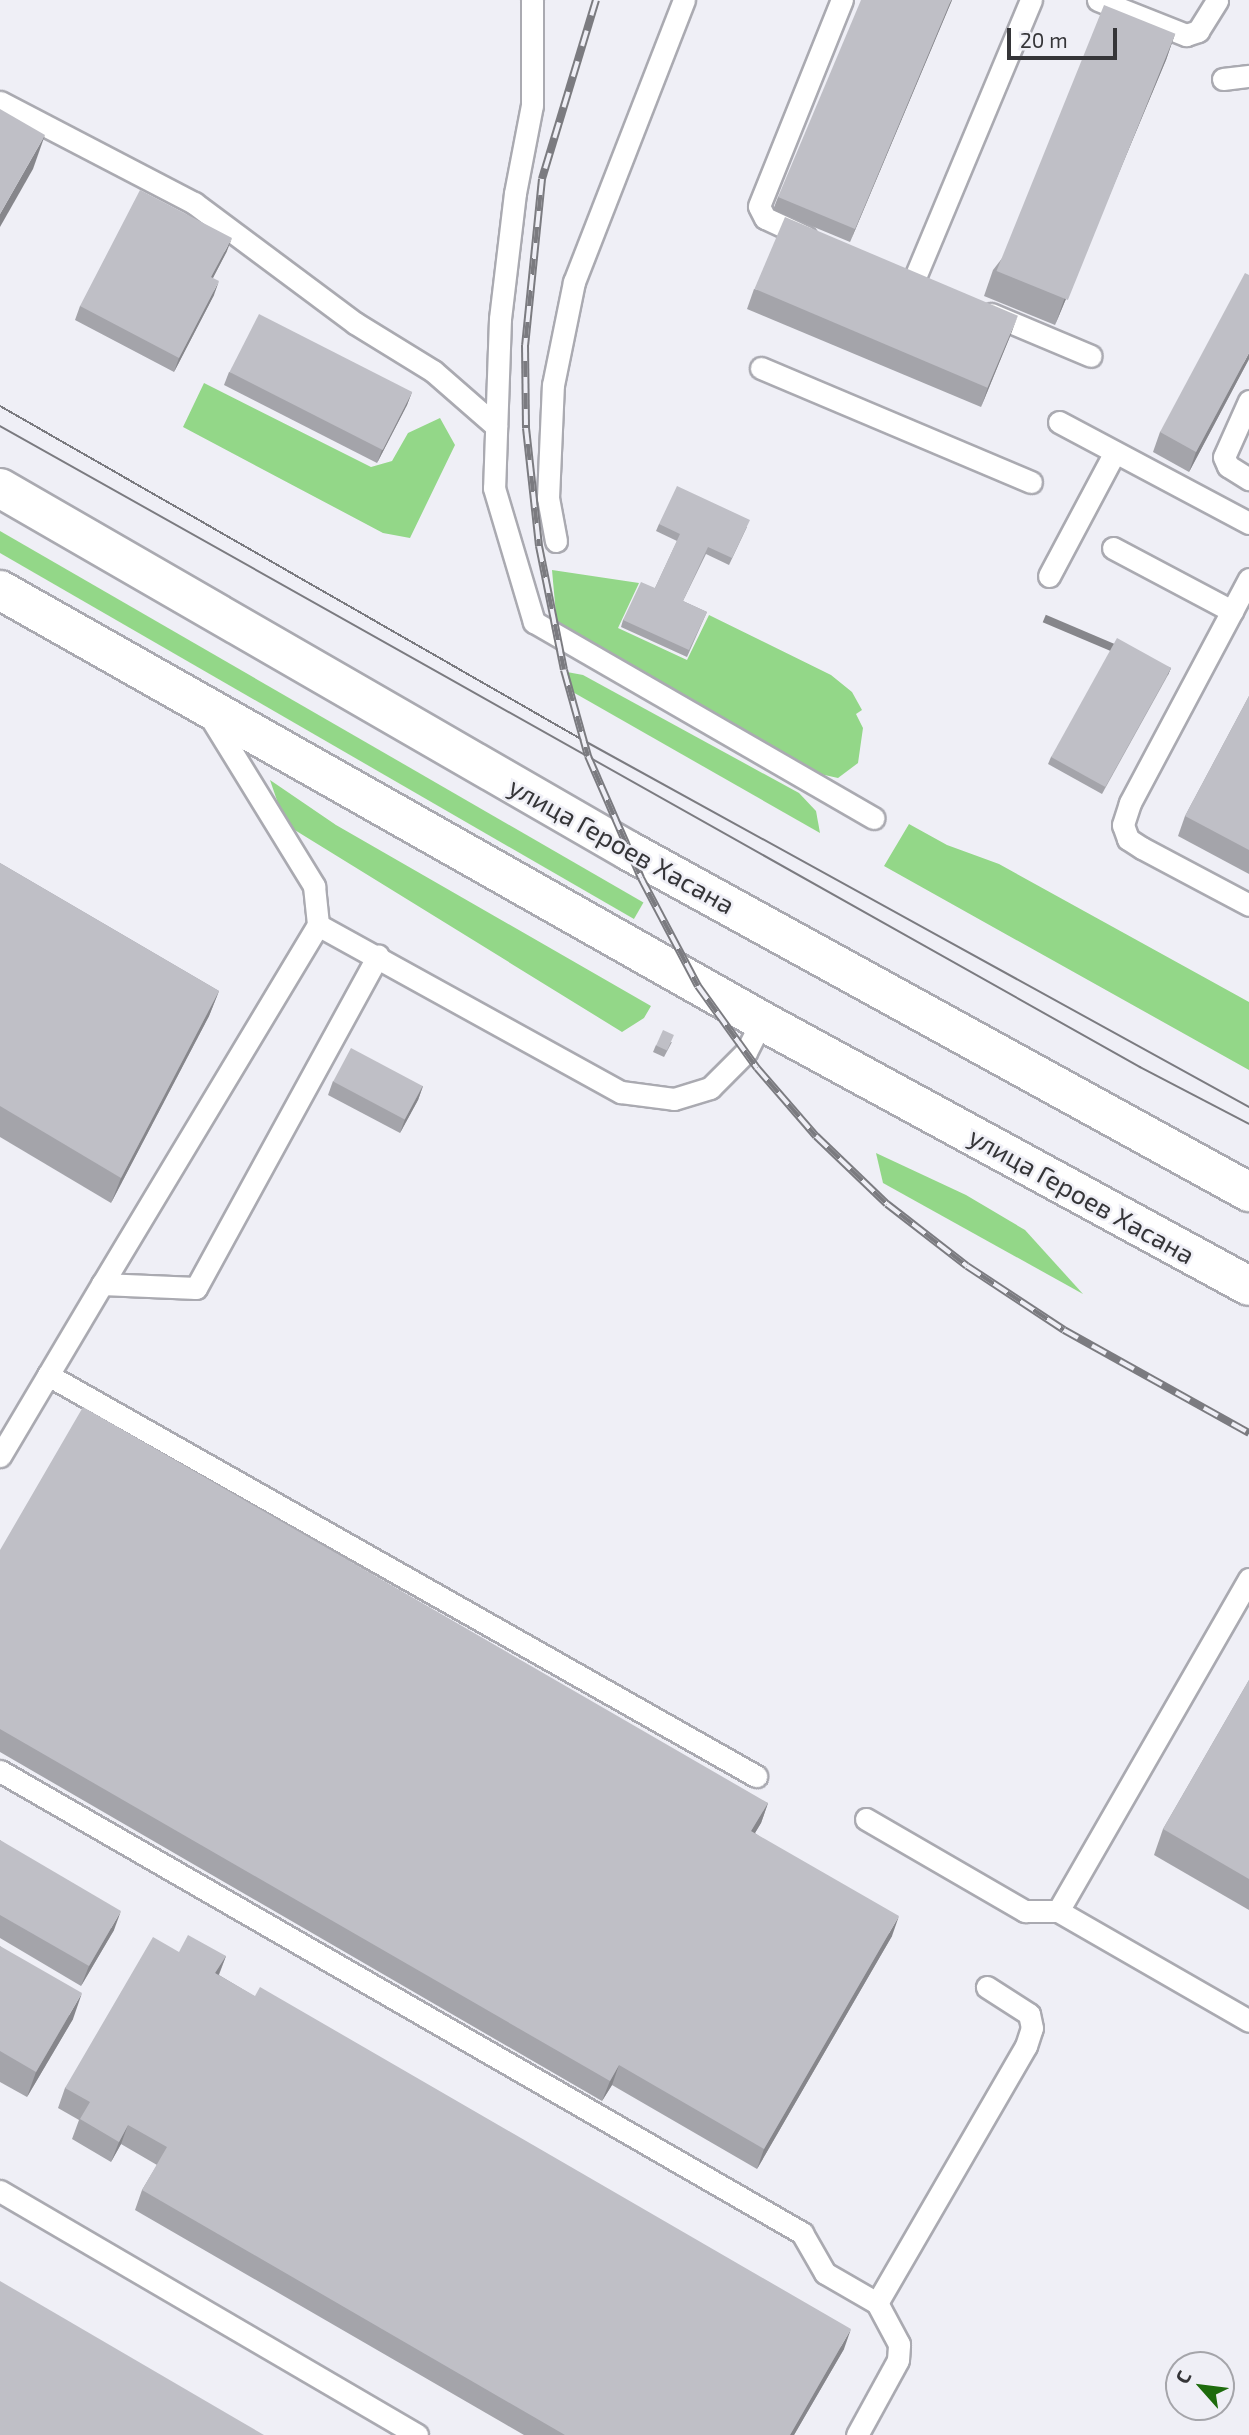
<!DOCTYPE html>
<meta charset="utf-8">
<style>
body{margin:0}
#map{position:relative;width:1249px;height:2435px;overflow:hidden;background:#efeff6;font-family:"Exo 2",sans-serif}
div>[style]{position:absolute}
.green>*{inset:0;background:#93d788;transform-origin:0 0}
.roads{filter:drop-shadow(2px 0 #aaaab1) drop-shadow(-2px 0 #aaaab1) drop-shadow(0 2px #aaaab1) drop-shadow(0 -2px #aaaab1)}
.service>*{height:21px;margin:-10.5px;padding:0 10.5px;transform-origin:10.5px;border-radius:10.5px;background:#fff}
.primary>*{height:38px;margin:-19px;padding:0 19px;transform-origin:19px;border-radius:19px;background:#fff}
.tram>*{height:2px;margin:-1px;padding:0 1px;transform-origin:1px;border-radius:1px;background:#7b7b80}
.rail>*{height:8px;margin-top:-4px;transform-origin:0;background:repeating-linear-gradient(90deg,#efeff6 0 16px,#7b7b80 0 32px);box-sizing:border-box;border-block:2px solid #7b7b80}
.wall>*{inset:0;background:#a4a4aa}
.shaded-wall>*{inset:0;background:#86868b;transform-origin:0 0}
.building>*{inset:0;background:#bfbfc6;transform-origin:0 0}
span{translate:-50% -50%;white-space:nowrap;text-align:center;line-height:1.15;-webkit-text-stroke:5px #efeff6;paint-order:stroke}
.street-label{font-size:26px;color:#353538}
.north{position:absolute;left:1165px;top:2351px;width:70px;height:70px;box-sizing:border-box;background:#efeff6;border:2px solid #a5a5aa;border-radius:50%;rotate:298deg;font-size:19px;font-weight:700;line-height:28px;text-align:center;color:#353538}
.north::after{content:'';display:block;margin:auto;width:24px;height:32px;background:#1e6b0d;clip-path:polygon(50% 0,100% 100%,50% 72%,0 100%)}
.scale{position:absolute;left:1007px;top:28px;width:110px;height:32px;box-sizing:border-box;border:4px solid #353538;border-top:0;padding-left:9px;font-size:21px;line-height:24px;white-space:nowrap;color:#353538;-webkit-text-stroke:5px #efeff6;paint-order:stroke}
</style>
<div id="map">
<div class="green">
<i style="clip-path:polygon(204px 383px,371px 467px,392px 461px,408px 433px,440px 418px,455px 445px,410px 538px,383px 533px,183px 427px)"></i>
<i style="left:0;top:531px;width:743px;height:19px;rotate:30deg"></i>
<i style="clip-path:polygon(552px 570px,639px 583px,618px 628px,687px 660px,709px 615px,831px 675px,852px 692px,862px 710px,856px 714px,863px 728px,858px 763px,838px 778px,820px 774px,568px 637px,557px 626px)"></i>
<i style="clip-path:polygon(567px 672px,583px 675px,799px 793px,816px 811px,820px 833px,571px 691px)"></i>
<i style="clip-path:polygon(270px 780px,336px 825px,651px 1006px,644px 1018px,622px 1032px,285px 824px)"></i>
<i style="clip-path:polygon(909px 824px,947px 845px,999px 864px,1249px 1002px,1249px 1070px,884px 866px)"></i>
<i style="clip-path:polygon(876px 1153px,966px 1195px,1025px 1230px,1083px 1294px,883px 1183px)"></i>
</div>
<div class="roads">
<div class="service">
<i style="left:532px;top:0;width:105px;rotate:90deg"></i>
<i style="left:532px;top:105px;width:90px;rotate:100.9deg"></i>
<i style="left:515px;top:193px;width:127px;rotate:96.8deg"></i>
<i style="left:500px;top:319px;width:169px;rotate:92deg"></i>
<i style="left:494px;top:488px;width:140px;rotate:73.4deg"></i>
<i style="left:534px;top:622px;width:392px;rotate:30deg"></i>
<i style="left:1098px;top:0;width:95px;rotate:21.7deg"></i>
<i style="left:1186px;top:35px;width:13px;rotate:-18deg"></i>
<i style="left:1198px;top:31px;width:36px;rotate:-58deg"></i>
<i style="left:1223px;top:79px;width:26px;rotate:-7deg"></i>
<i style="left:0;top:102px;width:219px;rotate:27.5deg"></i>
<i style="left:194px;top:203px;width:201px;rotate:36.7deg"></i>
<i style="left:355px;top:323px;width:92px;rotate:31.6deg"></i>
<i style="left:433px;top:371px;width:84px;rotate:41.1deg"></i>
<i style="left:806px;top:237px;width:45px;rotate:-155.1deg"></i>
<i style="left:765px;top:218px;width:13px;rotate:-117deg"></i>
<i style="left:759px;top:206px;width:222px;rotate:-68.1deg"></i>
<i style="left:913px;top:282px;width:306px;rotate:-67.3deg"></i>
<i style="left:991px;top:314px;width:108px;rotate:22.8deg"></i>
<i style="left:761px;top:368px;width:293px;rotate:22.9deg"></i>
<i style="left:1249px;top:401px;width:61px;rotate:114.1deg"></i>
<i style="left:1224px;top:457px;width:10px;rotate:66deg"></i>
<i style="left:1228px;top:466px;width:25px;rotate:32deg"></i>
<i style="left:1059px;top:422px;width:215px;rotate:28deg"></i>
<i style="left:556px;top:541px;width:44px;rotate:-100.5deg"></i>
<i style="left:548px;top:498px;width:113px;rotate:-87.5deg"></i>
<i style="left:553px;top:385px;width:105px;rotate:-78.5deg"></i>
<i style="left:574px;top:282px;width:303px;rotate:-68.7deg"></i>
<i style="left:1113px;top:548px;width:135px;rotate:27.9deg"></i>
<i style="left:1049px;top:576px;width:140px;rotate:-62deg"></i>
<i style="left:1249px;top:579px;width:254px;rotate:118deg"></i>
<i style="left:1130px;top:803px;width:23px;rotate:108deg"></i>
<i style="left:1123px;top:825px;width:15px;rotate:70deg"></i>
<i style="left:1128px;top:839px;width:17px;rotate:33deg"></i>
<i style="left:1142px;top:848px;width:121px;rotate:28deg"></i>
<i style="left:209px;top:715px;width:201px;rotate:58.4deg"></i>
<i style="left:314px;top:886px;width:39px;rotate:84deg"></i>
<i style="left:318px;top:925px;width:419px;rotate:121deg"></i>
<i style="left:102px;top:1284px;width:94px;rotate:2.4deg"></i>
<i style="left:196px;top:1288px;width:379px;rotate:-61.3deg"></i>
<i style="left:318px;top:925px;width:346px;rotate:28.9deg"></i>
<i style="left:621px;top:1092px;width:53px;rotate:7.5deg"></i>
<i style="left:674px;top:1099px;width:38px;rotate:-17deg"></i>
<i style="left:710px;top:1088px;width:51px;rotate:-45deg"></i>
<i style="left:746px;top:1052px;width:35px;rotate:-63deg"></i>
<i style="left:48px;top:1375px;width:814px;rotate:29.53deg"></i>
<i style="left:0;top:1456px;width:200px;rotate:-59.3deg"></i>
<i style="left:1249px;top:1579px;width:383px;rotate:119.9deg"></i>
<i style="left:1058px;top:1911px;width:220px;rotate:29.9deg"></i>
<i style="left:0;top:1771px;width:926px;rotate:29.94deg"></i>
<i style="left:802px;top:2233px;width:46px;rotate:60.1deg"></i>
<i style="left:825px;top:2273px;width:60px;rotate:30deg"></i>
<i style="left:866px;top:1819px;width:184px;rotate:30.1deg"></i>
<i style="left:1025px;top:1911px;width:33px"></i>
<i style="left:0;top:2191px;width:483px;rotate:30.3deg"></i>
<i style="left:857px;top:2435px;width:85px;rotate:-61.3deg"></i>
<i style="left:898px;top:2360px;width:16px;rotate:-86deg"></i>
<i style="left:899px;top:2344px;width:47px;rotate:-118.2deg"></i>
<i style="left:877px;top:2303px;width:297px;rotate:-59.9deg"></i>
<i style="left:1026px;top:2046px;width:19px;rotate:-72deg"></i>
<i style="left:1032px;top:2028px;width:14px;rotate:-102deg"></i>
<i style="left:1029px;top:2014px;width:50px;rotate:-147.3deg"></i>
</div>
<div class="primary">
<i style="left:0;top:488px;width:726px;rotate:29.99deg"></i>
<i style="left:629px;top:851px;width:708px;rotate:28.81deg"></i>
<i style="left:0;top:590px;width:875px;rotate:29.49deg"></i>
<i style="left:762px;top:1021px;width:554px;rotate:28.55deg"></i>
</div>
</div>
<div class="tram">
<i style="left:0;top:406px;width:670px;rotate:29.82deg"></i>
<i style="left:581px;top:739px;width:763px;rotate:28.85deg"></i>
<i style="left:0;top:426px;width:1308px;rotate:29.35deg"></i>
<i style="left:1140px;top:1067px;width:123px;rotate:27.6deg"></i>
</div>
<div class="rail">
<i style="left:596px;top:0;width:187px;rotate:106.8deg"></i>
<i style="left:542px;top:179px;width:167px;rotate:95.8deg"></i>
<i style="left:525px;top:345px;width:83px;rotate:89.3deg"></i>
<i style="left:526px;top:428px;width:119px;rotate:83.7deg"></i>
<i style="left:539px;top:546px;width:126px;rotate:78.6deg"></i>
<i style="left:564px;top:670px;width:89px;rotate:74.4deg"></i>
<i style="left:588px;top:756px;width:133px;rotate:66.5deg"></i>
<i style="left:641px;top:878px;width:122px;rotate:62.2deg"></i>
<i style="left:698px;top:986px;width:101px;rotate:54.3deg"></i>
<i style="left:757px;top:1068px;width:90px;rotate:49.1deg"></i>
<i style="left:816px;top:1136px;width:98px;rotate:43.8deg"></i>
<i style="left:887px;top:1204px;width:101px;rotate:37.8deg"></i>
<i style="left:967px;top:1266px;width:116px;rotate:33.4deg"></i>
<i style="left:1064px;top:1330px;width:212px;rotate:29.1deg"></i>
</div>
<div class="wall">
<i style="clip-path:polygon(952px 0,850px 242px,773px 210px,778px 197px)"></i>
<i style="clip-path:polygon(1175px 34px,1166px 60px,1055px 325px,984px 296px,993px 270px)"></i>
<i style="clip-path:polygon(227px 251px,213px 278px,214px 295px,174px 372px,75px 320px,80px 306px)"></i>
<i style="clip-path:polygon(754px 289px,1011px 334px,981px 407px,747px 309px)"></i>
<i style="clip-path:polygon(1249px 359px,1189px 472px,1153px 452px,1160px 432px)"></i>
<i style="clip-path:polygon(229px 372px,412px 392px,407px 405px,377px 463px,224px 385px)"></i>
<i style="clip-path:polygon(659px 524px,747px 527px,729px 565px,706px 554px,683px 601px,707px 612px,687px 657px,621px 627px,623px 620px,655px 588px,677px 541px,656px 531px)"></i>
<i style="clip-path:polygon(1171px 668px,1168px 675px,1102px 794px,1048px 764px,1051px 757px)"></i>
<i style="clip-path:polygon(1249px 696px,1249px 874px,1178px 836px,1185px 816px)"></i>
<i style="clip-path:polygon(0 863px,219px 991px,209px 1016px,111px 1203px,0 1137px)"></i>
<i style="clip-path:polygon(672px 1042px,664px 1057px,653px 1052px,656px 1045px)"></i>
<i style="clip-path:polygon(333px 1081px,423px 1086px,418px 1100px,400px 1133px,328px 1095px)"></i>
<i style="clip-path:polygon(0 1550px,768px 1803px,761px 1823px,755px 1833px,892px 1936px,757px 2169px,612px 2085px,602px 2101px,0 1752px)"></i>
<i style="clip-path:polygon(1249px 1680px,1249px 1910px,1154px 1855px,1163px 1829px)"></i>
<i style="clip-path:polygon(0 1840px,114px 1930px,81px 1986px,0 1938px)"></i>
<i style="clip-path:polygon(0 1946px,73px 2019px,27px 2097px,0 2082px)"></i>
<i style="clip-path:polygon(179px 1952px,226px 1956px,219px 1975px,844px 2349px,794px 2435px,524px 2435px,135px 2210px,142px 2190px,157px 2165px,121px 2144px,111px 2162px,72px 2139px,79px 2120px,58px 2108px,65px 2088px)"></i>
</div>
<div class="shaded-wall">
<i style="clip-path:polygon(951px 0,952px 0,850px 242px,855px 229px)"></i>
<i style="clip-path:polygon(1175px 34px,1166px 60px,1055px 325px,1064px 300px)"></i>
<i style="clip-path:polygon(45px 135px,33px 169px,0 227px,0 214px)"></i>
<i style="clip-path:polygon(232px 238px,227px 251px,206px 291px,211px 277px)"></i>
<i style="clip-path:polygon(219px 281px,214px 295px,174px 372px,179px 358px)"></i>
<i style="clip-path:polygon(1018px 315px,1011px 334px,981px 407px,988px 387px)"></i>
<i style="clip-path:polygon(1249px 353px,1249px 359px,1189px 472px,1196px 452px)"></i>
<i style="clip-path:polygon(412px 392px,407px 405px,377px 463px,382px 450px)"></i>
<i style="left:1171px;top:668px;width:8px;height:136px;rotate:113deg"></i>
<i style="clip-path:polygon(219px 991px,209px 1016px,111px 1203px,121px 1178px)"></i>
<i style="clip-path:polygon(423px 1086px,418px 1100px,400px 1133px,405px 1119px)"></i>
<i style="clip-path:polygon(768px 1803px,761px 1823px,744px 1851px,751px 1831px)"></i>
<i style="clip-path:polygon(121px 1911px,114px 1930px,81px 1986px,89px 1966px)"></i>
<i style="clip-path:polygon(899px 1916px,892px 1936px,757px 2169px,764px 2149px)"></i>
<i style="clip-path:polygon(226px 1956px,218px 1976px,215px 1973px)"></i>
<i style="clip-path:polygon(82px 1993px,73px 2019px,27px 2097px,36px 2072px)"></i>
<i style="clip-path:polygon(619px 2065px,612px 2085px,602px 2101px,610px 2081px)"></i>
<i style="clip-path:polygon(128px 2125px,121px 2144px,111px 2162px,119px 2142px)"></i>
<i style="clip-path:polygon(851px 2329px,844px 2349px,794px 2435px,790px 2435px)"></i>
</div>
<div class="building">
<i style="clip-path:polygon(861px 0,951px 0,855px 229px,778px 197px)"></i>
<i style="left:1104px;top:5px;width:77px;height:287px;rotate:22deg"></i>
<i style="clip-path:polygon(0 109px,45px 135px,0 214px)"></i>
<i style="clip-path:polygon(140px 190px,232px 238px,211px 277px,219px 281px,179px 358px,80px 306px)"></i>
<i style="left:785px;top:217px;width:253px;height:78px;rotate:23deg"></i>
<i style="clip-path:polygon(1245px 273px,1249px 275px,1249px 353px,1196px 452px,1160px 432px)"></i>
<i style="left:259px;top:314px;width:172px;height:65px;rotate:27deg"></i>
<i style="clip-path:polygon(677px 486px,750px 520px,732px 558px,708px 547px,683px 601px,707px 612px,689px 650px,623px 620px,641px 582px,655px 588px,680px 534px,659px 524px)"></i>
<i style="left:1117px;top:638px;width:62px;height:136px;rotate:29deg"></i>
<i style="clip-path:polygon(1249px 696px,1249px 850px,1185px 816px)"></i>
<i style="clip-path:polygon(0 863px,219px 991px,121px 1178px,0 1106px)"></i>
<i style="left:663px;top:1030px;width:12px;height:17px;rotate:24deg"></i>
<i style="left:351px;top:1048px;width:81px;height:38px;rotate:28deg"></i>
<i style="clip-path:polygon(83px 1407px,768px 1803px,751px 1831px,899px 1916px,764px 2149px,619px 2065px,610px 2081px,0 1729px,0 1550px)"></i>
<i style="clip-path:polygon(1249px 1680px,1249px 1879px,1163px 1829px)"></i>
<i style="clip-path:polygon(0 1840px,121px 1911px,89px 1966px,0 1915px)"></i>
<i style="clip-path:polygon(188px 1935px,226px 1956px,215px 1973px,255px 1996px,260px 1987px,851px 2329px,790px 2435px,565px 2435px,142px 2190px,167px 2147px,128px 2125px,119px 2142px,80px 2119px,90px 2102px,65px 2088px,153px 1937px,179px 1952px)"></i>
<i style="clip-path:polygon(0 1946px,82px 1993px,36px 2072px,0 2051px)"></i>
<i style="clip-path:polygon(0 2281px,264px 2435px,0 2435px)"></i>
</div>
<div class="street-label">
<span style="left:622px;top:845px;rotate:29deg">улица Героев Хасана</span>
<span style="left:1082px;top:1195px;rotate:29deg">улица Героев Хасана</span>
</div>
<div class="north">С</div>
<div class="scale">20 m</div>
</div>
